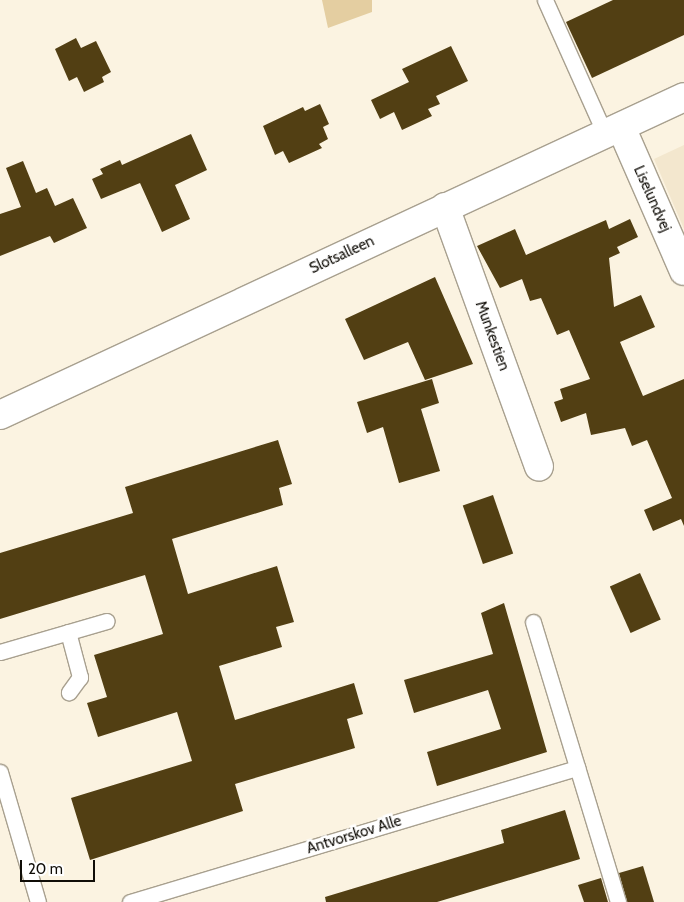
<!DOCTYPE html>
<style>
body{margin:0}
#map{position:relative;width:684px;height:902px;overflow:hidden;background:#fbf3e1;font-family:Cabin,sans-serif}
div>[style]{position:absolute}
.built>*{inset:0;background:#f3e7ce}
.green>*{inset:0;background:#e4cea1}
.building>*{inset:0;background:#523f13;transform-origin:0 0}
.roads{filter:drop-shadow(1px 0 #a8a08f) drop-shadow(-1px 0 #a8a08f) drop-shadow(0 1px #a8a08f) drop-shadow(0 -1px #a8a08f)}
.service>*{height:15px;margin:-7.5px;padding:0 7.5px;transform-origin:7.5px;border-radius:7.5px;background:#fff}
.minor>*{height:28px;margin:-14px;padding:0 14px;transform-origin:14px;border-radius:14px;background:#fff}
.tertiary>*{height:28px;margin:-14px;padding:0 14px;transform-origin:14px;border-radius:14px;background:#fff}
span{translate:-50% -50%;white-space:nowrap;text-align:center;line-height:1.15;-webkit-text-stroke:5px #fff;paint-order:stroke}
.street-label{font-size:15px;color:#100d07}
.scale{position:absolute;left:20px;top:860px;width:75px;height:22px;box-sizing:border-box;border:2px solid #100d07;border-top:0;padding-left:6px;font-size:15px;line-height:18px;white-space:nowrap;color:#100d07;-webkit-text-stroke:4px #fff;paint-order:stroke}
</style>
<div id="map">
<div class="built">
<i style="clip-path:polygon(684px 145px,684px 229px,654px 159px)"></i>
</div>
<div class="green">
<i style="clip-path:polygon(322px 0,372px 0,372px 12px,328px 28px)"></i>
</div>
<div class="building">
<i style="clip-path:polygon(613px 0,684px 0,684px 35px,592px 78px,566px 22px)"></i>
<i style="clip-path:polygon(76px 38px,81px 48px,96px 41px,111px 72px,102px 77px,104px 82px,84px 92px,77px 77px,69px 81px,55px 49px)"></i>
<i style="clip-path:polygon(451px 46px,468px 81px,436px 96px,440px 104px,428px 109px,432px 116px,402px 130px,394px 112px,380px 119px,371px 100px,409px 82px,402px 69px)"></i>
<i style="clip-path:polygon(320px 104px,329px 124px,323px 127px,328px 139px,319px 144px,322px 148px,289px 163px,283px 151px,275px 155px,263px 126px,303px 107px,305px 111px)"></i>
<i style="clip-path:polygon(191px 134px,207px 170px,175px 185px,190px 219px,162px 232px,140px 183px,101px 199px,92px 179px,103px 174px,100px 169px,120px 160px,122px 165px)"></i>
<i style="clip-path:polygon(23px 161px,36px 193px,47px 188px,55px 206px,73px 198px,87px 228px,54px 243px,50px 236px,0 256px,0 214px,21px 207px,6px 168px)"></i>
<i style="clip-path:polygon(630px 219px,638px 237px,617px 247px,620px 253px,609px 258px,614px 307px,641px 295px,655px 327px,620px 342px,643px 396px,684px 379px,684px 526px,681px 519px,653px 531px,644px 510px,672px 498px,647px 440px,632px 446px,625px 428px,591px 435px,586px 413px,561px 422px,554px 402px,563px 399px,560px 389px,590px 379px,569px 330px,557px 335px,541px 298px,530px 301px,522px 279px,500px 288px,477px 246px,515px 229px,526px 255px,606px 220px,609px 229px)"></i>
<i style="clip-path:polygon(435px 277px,473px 364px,425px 380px,408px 342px,364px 360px,345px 319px)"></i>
<i style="clip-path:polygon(432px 379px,439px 403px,421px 409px,440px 471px,399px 483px,383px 427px,367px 433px,357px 402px)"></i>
<i style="clip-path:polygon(278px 440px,292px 484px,279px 488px,283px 505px,172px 539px,188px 594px,277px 566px,294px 622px,276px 627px,282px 647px,219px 666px,235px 720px,354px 683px,363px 714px,347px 719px,355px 748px,235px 784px,243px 811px,90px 860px,71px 798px,192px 761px,177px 712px,98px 737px,87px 703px,107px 697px,94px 655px,163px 634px,145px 575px,0 619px,0 553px,133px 513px,125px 487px)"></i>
<i style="left:493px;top:495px;width:62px;height:32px;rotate:71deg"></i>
<i style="left:640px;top:573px;width:51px;height:33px;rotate:66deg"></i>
<i style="clip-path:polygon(504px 603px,547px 752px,437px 786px,427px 752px,501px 729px,488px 690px,414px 713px,404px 680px,493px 654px,481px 613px)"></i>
<i style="clip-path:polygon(565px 810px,580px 859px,437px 902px,326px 902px,325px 897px,504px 843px,501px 830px)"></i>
<i style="clip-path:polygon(643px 866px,654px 902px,627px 902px,619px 873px)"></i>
<i style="clip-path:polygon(601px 878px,608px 902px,584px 902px,578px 885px)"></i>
</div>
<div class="roads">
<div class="service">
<i style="left:545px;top:0;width:147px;rotate:65.9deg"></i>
<i style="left:533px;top:622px;width:293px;rotate:73.1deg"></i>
<i style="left:68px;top:632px;width:47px;rotate:75.1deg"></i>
<i style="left:80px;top:677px;width:19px;rotate:126deg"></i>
<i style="left:0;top:652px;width:111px;rotate:-16.2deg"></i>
<i style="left:0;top:772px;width:135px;rotate:73.7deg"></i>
<i style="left:130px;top:902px;width:467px;rotate:-16.7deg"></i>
</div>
<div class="minor">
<i style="left:621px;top:127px;width:157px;rotate:66.4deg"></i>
<i style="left:445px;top:207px;width:276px;rotate:70.1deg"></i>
</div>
<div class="tertiary">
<i style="left:0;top:415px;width:754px;rotate:-24.93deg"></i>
</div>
</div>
<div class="street-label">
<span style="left:652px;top:199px;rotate:66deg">Liselundvej</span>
<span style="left:342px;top:255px;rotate:-25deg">Slotsalleen</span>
<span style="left:492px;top:336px;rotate:70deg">Munkestien</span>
<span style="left:354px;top:835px;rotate:-17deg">Antvorskov Alle</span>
</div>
<div class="scale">20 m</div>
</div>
